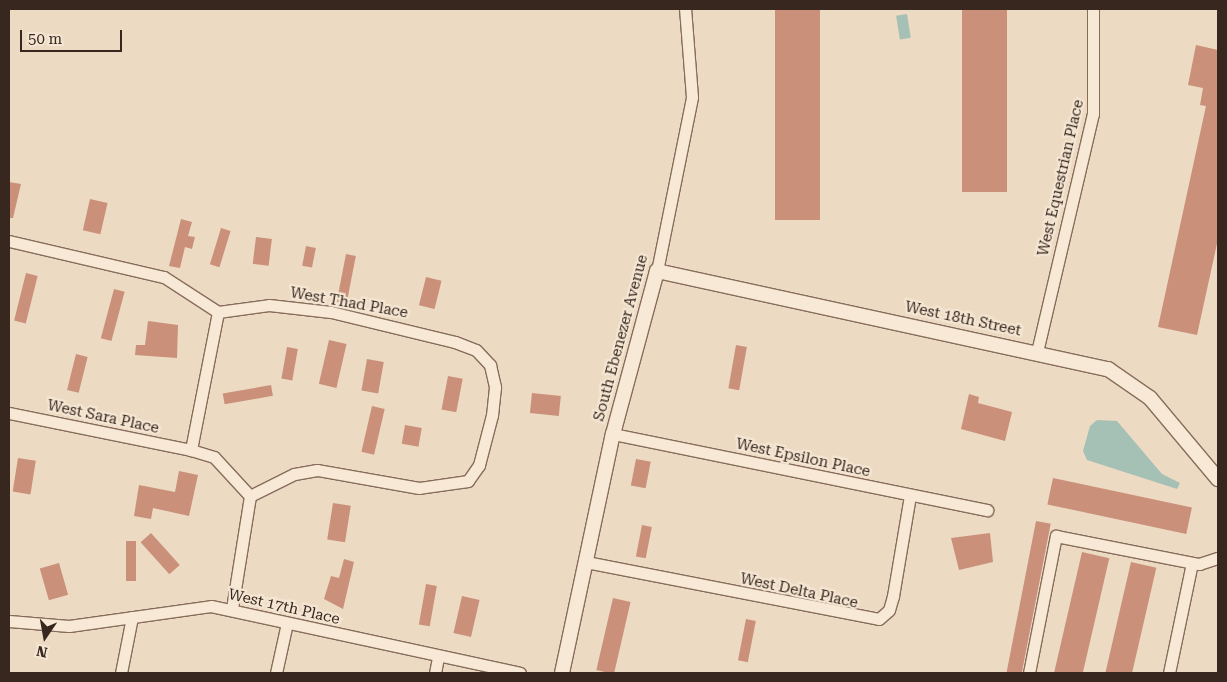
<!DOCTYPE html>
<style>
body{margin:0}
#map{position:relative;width:1227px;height:682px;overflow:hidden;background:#eddac3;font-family:"Roboto Serif",serif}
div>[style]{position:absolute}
.water>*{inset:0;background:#a5c0b4;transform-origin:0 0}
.building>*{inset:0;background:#ca907a;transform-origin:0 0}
.roads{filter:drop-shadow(1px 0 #876c5b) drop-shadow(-1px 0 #876c5b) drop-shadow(0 1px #876c5b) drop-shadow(0 -1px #876c5b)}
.minor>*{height:11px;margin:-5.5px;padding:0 5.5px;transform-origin:5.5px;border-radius:5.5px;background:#f8e9d6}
.tertiary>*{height:14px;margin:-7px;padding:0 7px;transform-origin:7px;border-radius:7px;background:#f8e9d6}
span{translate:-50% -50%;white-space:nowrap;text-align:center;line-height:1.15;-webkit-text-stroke:4.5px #f4e6d3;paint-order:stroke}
.street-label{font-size:15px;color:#37271e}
.frame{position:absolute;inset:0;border:10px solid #37271e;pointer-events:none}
.north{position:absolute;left:20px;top:612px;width:50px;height:50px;-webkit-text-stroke:4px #f4e6d3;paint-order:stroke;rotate:192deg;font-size:14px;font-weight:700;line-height:20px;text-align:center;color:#37271e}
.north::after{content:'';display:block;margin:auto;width:18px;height:22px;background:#37271e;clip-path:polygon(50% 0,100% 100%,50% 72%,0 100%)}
.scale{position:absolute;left:20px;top:30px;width:102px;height:22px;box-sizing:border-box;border:2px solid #37271e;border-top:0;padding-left:6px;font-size:15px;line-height:18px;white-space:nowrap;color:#37271e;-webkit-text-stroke:4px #f4e6d3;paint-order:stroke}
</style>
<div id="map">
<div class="water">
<i style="left:907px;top:14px;width:24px;height:11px;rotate:81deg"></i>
<i style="clip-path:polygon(1097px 420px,1117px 421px,1162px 474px,1180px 483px,1177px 489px,1087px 460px,1083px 451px,1090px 426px)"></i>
</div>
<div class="building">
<i style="left:775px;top:9px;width:45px;height:211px"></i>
<i style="left:962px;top:9px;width:45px;height:183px"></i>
<i style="clip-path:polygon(1196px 45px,1218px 50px,1218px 239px,1197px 335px,1158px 327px,1206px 106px,1200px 105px,1203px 88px,1188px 85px)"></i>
<i style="clip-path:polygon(9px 182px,21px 184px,13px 218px,9px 218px)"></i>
<i style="left:90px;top:199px;width:18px;height:32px;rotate:13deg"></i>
<i style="clip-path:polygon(181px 219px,192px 222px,188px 236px,195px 237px,192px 249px,185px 247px,180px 268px,169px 266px)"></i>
<i style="left:221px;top:228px;width:10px;height:38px;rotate:17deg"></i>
<i style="left:256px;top:237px;width:16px;height:27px;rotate:7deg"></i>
<i style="left:306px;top:246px;width:10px;height:20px;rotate:11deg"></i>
<i style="left:346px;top:254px;width:10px;height:49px;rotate:11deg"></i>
<i style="left:26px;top:273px;width:12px;height:49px;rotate:14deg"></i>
<i style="left:426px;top:277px;width:16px;height:29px;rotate:14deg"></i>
<i style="left:114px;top:289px;width:11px;height:51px;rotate:15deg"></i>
<i style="clip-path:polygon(148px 321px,178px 325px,177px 358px,135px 355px,136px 345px,145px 345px)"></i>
<i style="left:329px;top:340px;width:18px;height:45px;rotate:13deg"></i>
<i style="left:736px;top:345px;width:11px;height:44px;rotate:10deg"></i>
<i style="left:287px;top:347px;width:11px;height:32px;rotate:10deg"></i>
<i style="left:76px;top:354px;width:12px;height:37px;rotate:14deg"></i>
<i style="left:367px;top:359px;width:17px;height:32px;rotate:10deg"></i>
<i style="left:448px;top:376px;width:15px;height:34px;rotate:11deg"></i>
<i style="left:271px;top:385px;width:11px;height:49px;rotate:80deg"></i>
<i style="left:532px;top:393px;width:29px;height:20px;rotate:6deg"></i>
<i style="clip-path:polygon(969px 394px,979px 397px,978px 403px,1012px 412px,1005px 441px,961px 429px)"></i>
<i style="left:372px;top:406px;width:13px;height:47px;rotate:13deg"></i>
<i style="left:405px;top:425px;width:17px;height:19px;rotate:10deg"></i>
<i style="left:18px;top:458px;width:18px;height:34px;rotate:9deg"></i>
<i style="left:636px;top:459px;width:15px;height:27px;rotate:11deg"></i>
<i style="clip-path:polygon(179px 471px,198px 475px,189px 516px,153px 508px,151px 519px,134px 516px,139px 485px,175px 492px)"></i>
<i style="left:1053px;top:478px;width:142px;height:27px;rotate:12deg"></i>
<i style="left:333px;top:503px;width:18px;height:37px;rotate:9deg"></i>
<i style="left:1036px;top:521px;width:15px;height:155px;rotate:11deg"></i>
<i style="left:642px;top:525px;width:10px;height:32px;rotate:11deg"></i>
<i style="left:151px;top:533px;width:43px;height:14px;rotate:48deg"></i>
<i style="clip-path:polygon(990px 533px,993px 562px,959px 570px,951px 538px)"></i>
<i style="left:126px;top:541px;width:10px;height:40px"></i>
<i style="left:1082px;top:552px;width:28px;height:124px;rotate:13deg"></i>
<i style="clip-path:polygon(344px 559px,354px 562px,343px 609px,324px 599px,331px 576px,339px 578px)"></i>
<i style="left:1131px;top:562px;width:26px;height:114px;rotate:13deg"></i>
<i style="left:59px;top:563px;width:33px;height:20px;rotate:74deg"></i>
<i style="left:426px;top:584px;width:11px;height:41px;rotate:10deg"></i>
<i style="left:462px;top:596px;width:18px;height:38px;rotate:13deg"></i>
<i style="left:613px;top:598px;width:18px;height:74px;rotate:13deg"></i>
<i style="left:746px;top:619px;width:10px;height:42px;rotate:11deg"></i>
</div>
<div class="roads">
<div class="minor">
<i style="left:9px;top:241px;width:159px;rotate:13.1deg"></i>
<i style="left:164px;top:277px;width:64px;rotate:32.9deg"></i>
<i style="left:218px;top:312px;width:51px;rotate:-7.8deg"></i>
<i style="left:269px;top:305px;width:62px;rotate:6.4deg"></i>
<i style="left:331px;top:312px;width:128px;rotate:13.6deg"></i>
<i style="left:455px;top:342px;width:22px;rotate:21deg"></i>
<i style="left:476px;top:350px;width:21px;rotate:47deg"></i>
<i style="left:490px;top:365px;width:23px;rotate:77deg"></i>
<i style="left:495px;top:387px;width:28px;rotate:96deg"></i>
<i style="left:492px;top:415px;width:52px;rotate:104.6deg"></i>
<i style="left:479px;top:465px;width:19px;rotate:125deg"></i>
<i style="left:468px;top:481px;width:49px;rotate:171.9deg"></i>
<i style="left:419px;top:488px;width:104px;rotate:-170deg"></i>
<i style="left:317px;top:470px;width:23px;rotate:170deg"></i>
<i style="left:294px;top:474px;width:49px;rotate:153.4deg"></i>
<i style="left:657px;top:271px;width:177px;rotate:-78.6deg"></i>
<i style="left:692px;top:97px;width:88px;rotate:-94.5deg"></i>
<i style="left:218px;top:312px;width:141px;rotate:101.1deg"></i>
<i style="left:191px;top:450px;width:24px;rotate:17deg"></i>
<i style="left:214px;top:457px;width:53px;rotate:47.3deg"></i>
<i style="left:250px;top:496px;width:114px;rotate:99.1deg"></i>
<i style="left:1037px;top:352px;width:244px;rotate:-76.8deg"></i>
<i style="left:1093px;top:114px;width:105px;rotate:-90deg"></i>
<i style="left:9px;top:413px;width:186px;rotate:11.5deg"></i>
<i style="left:613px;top:434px;width:382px;rotate:11.5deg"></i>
<i style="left:586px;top:562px;width:298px;rotate:11deg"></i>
<i style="left:879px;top:619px;width:13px;rotate:-42deg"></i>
<i style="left:889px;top:610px;width:15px;rotate:-74deg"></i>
<i style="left:893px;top:596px;width:101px;rotate:-80.4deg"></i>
<i style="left:9px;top:621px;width:60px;rotate:4.8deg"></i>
<i style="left:69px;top:626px;width:143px;rotate:-8deg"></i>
<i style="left:211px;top:606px;width:316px;rotate:12.2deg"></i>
<i style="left:121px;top:673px;width:57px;rotate:-78.9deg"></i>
<i style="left:276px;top:673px;width:51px;rotate:-77.6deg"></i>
<i style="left:435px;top:673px;width:16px;rotate:-79deg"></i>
<i style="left:1029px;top:673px;width:140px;rotate:-78.9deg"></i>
<i style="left:1056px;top:536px;width:146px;rotate:11.1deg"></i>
<i style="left:1199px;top:564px;width:20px;rotate:-18deg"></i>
<i style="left:1169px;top:673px;width:112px;rotate:-78.2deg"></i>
</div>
<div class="tertiary">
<i style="left:562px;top:673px;width:244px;rotate:-78deg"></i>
<i style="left:613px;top:434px;width:169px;rotate:-74.9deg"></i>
<i style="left:657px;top:271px;width:462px;rotate:12.3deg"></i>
<i style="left:1108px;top:369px;width:51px;rotate:34.6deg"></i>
<i style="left:1150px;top:398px;width:106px;rotate:50deg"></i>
</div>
</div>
<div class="street-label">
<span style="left:1061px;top:178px;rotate:-77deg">West Equestrian Place</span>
<span style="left:349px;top:303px;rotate:10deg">West Thad Place</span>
<span style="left:963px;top:319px;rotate:12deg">West 18th Street</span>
<span style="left:621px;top:338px;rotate:-75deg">South Ebenezer Avenue</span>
<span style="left:103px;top:417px;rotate:12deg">West Sara Place</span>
<span style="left:803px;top:458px;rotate:12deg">West Epsilon Place</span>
<span style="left:799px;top:591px;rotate:12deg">West Delta Place</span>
<span style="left:284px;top:607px;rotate:13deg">West 17th Place</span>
</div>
<div class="frame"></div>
<div class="north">N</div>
<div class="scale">50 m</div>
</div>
